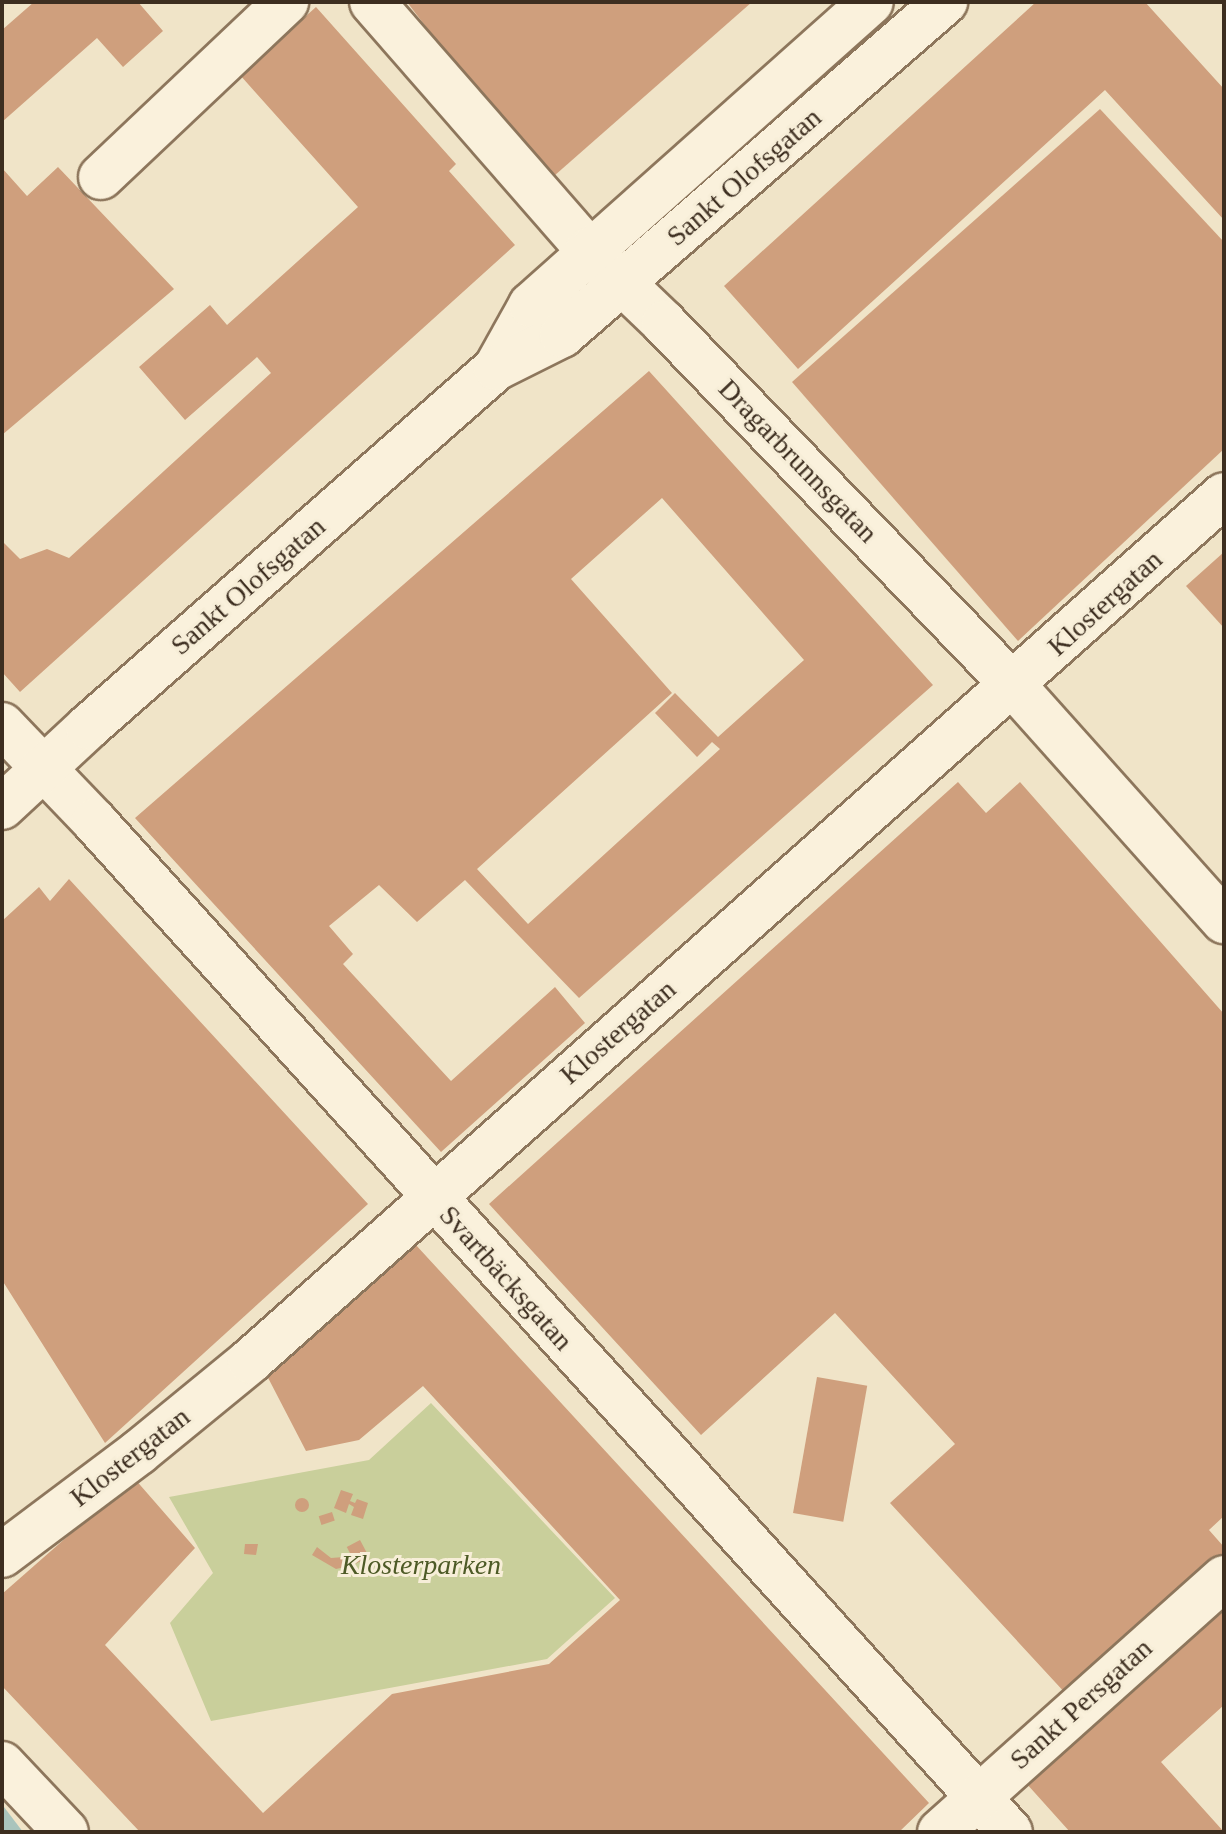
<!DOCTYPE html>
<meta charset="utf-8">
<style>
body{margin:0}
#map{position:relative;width:1226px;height:1834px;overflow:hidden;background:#f0e4c8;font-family:"Times New Roman",serif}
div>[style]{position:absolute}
.green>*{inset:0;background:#c9cf9b}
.water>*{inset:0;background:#a9c4bc}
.building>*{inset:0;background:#cf9f7d;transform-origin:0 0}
.round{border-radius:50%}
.roads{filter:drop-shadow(2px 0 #8d765c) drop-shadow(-2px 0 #8d765c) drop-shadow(0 2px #8d765c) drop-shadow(0 -2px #8d765c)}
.minor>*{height:44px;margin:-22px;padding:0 22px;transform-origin:22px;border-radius:22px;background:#faf1dc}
span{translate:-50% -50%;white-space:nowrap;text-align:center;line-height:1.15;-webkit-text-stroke:6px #f7eed8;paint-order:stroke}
.street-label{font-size:28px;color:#3d2e20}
.park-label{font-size:28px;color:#4d5a26;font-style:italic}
.frame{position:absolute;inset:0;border:4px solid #3d2e20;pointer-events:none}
</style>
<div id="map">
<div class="green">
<i style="clip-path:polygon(431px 1403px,615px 1598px,547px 1659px,211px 1721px,170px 1623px,213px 1573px,169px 1497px,369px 1460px)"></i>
</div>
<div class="water">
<i style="clip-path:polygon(2px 1805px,4px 1807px,23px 1832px,2px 1832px)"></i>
</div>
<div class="building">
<i style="clip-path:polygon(34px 2px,138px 2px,163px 31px,123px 67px,97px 38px,2px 122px,2px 30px)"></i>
<i style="clip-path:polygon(407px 2px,752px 2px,554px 176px,439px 44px)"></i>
<i style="clip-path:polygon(1036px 2px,1145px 2px,1224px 89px,1224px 220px,1105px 90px,798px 369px,724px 286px)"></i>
<i style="clip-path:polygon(316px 7px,456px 164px,449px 171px,515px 245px,20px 692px,2px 672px,2px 541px,20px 559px,47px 549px,69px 558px,271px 373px,257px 357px,185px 420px,139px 367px,210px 305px,227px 325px,358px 207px,240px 75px)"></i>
<i style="clip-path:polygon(1100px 109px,1224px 242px,1224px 449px,1018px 641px,792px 382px)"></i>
<i style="clip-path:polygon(58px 167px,174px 289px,2px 435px,2px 168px,27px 196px)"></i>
<i style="clip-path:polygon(evenodd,649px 371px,933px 685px,579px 998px,465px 880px,417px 922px,379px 885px,329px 926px,353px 954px,343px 964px,451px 1081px,555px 987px,585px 1023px,441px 1152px,135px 818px,649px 371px,662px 498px,804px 660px,718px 737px,675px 693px,655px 713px,697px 757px,712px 742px,720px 749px,528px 924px,477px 869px,672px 693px,571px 579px,662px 498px)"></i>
<i style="clip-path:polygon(1224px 552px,1224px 628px,1186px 586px)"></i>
<i style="clip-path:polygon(958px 782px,986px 813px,1020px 782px,1224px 1014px,1224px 1516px,1209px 1530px,1224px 1547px,1224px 1555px,1067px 1695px,890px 1503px,955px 1444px,835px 1313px,701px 1435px,489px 1204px)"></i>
<i style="clip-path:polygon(69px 879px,368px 1204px,105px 1443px,2px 1280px,2px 921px,39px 887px,50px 901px)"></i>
<i style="clip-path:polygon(415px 1244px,929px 1803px,899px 1832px,140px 1832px,2px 1686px,2px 1594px,134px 1478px,195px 1548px,105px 1645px,263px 1813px,392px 1694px,549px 1664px,620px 1600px,423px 1386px,359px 1440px,306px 1451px,264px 1370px)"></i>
<i style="left:817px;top:1377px;width:51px;height:138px;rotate:10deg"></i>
<i style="clip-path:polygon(341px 1490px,353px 1494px,350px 1501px,355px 1503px,357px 1499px,368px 1503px,363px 1519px,351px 1515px,354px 1507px,349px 1504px,346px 1513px,334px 1508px)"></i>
<i class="round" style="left:295px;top:1498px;width:14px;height:14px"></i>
<i style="left:332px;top:1512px;width:9px;height:14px;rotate:72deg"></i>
<i style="left:360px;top:1540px;width:19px;height:15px;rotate:62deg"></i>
<i style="clip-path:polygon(245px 1544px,258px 1544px,256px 1555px,244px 1554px)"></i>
<i style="clip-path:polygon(317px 1547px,331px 1558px,344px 1557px,345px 1567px,336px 1569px,312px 1555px)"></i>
<i style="clip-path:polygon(1224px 1606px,1224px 1705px,1161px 1762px,1224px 1832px,1070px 1832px,1026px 1783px)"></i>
</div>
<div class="roads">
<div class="minor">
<i style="left:372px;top:2px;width:329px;rotate:48.9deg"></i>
<i style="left:588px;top:250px;width:105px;rotate:43.8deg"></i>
<i style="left:664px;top:323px;width:503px;rotate:46.05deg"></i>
<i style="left:1013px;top:685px;width:317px;rotate:48.2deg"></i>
<i style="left:101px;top:177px;width:255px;rotate:-43.4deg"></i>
<i style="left:496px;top:368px;width:72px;rotate:-60.9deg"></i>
<i style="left:531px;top:305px;width:455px;rotate:-41.7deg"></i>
<i style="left:2px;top:725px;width:133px;rotate:46.2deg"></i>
<i style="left:94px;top:821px;width:1364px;rotate:47.82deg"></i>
<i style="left:2px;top:807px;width:117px;rotate:-42.9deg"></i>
<i style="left:88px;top:727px;width:543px;rotate:-41.34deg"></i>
<i style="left:496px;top:368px;width:74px;rotate:-26.6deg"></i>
<i style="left:562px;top:335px;width:508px;rotate:-41.01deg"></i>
<i style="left:2px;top:1555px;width:171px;rotate:-36.9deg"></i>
<i style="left:139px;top:1452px;width:144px;rotate:-39.3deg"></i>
<i style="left:250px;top:1361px;width:1303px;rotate:-41.64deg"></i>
<i style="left:2px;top:1764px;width:93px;rotate:46.7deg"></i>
<i style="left:940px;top:1832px;width:381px;rotate:-41.8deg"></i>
</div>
</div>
<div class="street-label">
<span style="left:744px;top:177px;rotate:-41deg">Sankt Olofsgatan</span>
<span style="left:798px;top:461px;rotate:46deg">Dragarbrunnsgatan</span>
<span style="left:248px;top:586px;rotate:-41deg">Sankt Olofsgatan</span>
<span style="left:1105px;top:603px;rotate:-42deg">Klostergatan</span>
<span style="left:618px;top:1032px;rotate:-41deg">Klostergatan</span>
<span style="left:506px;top:1278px;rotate:48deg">Svartbäcksgatan</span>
<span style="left:130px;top:1457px;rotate:-38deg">Klostergatan</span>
<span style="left:1081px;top:1704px;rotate:-42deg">Sankt Persgatan</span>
</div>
<div class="park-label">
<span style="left:421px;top:1565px">Klosterparken</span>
</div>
<div class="frame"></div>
</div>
